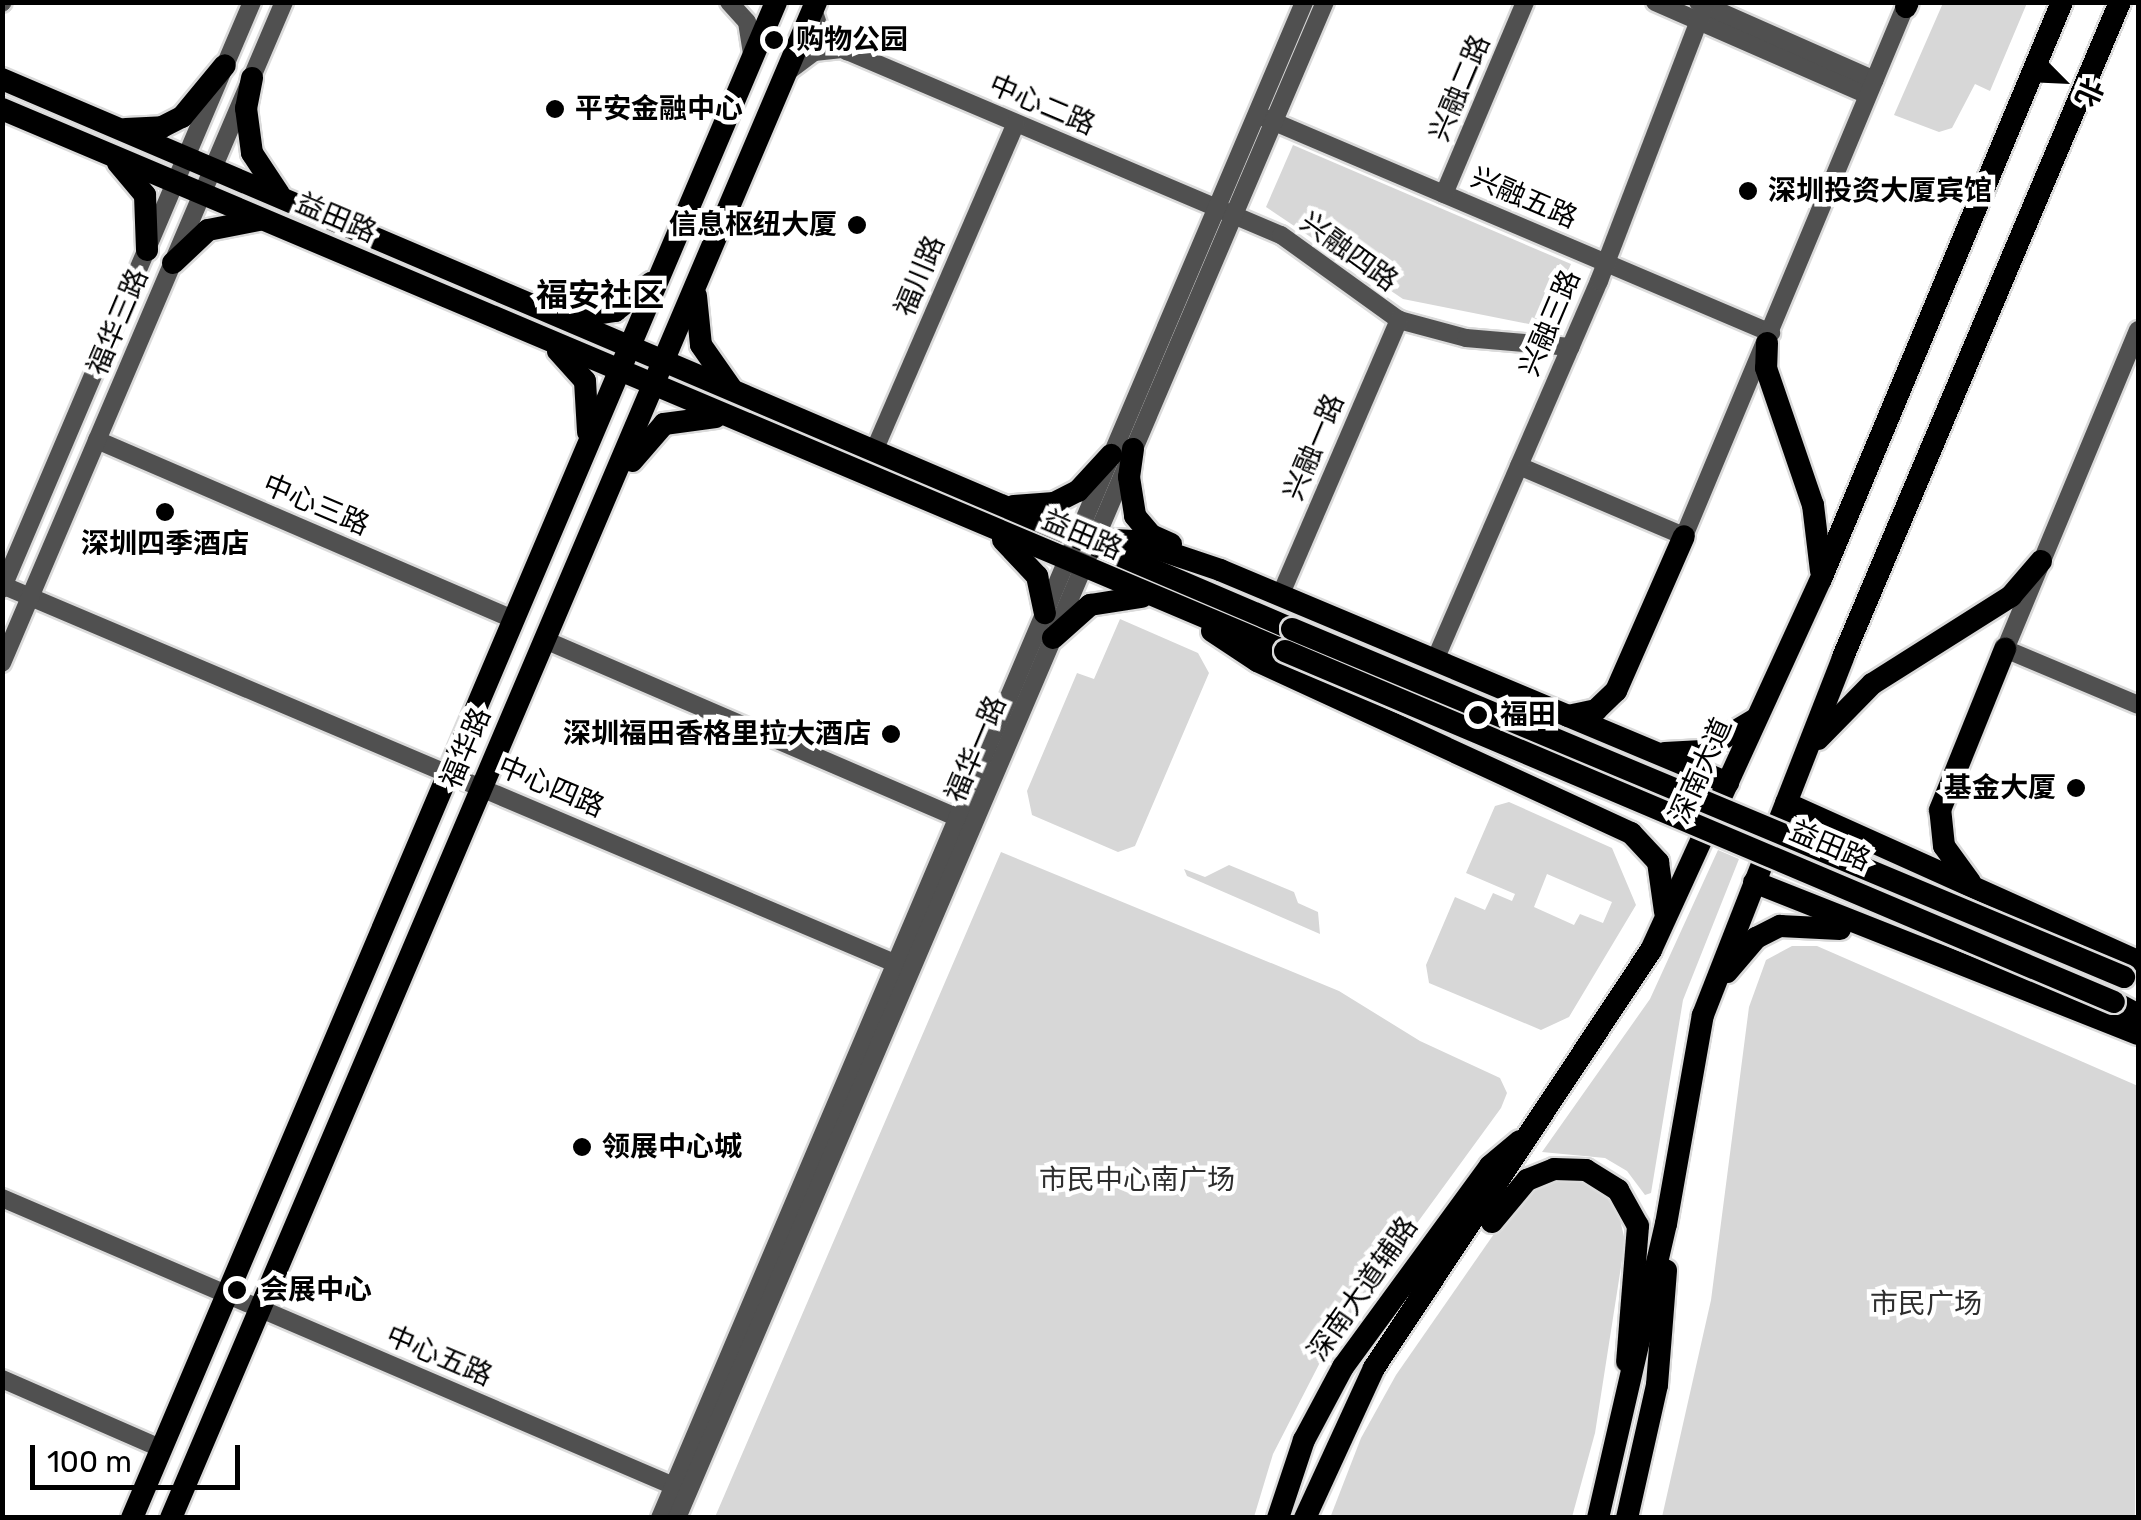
<!DOCTYPE html>
<meta charset="utf-8">
<style>
body{margin:0}
#map{position:relative;width:2141px;height:1520px;overflow:hidden;background:#fff;font-family:Rubik,"Noto Sans SC",sans-serif}
div>[style]{position:absolute}
.green>*{inset:0;background:#d7d7d7}
.roads{filter:drop-shadow(2px 0 #dbdbdb) drop-shadow(-2px 0 #dbdbdb) drop-shadow(0 2px #dbdbdb) drop-shadow(0 -2px #dbdbdb)}
.minor>*{height:18px;margin:-9px;padding:0 9px;transform-origin:9px;border-radius:9px;background:#505050}
.major>*{height:22px;margin:-11px;padding:0 11px;transform-origin:11px;border-radius:11px;background:#000}
.bridges{filter:drop-shadow(2px 0 #dbdbdb) drop-shadow(-2px 0 #dbdbdb) drop-shadow(0 2px #dbdbdb) drop-shadow(0 -2px #dbdbdb)}
.major-bridge>*{height:22px;margin:-11px;padding:0 11px;transform-origin:11px;border-radius:11px;background:#000}
.dots>*{width:28px;height:28px;translate:-50% -50%;box-sizing:border-box;border:5px solid #fff;border-radius:50%}
span{translate:-50% -50%;white-space:nowrap;text-align:center;line-height:1.15;-webkit-text-stroke:9px #fff;paint-order:stroke}
.poi-label{font-size:28px;color:#000;font-weight:700}
.left{translate:0 -50%;text-align:left}
.right{translate:-100% -50%;text-align:right}
.street-label{font-size:28px;color:#000}
.park-label{font-size:28px;color:#2e2e2e}
.quarter-label{font-size:32px;color:#000;font-weight:700}
.frame{position:absolute;inset:0;border:5px solid #000;pointer-events:none}
.north{position:absolute;left:2011px;top:30px;width:100px;height:100px;-webkit-text-stroke:8px #fff;paint-order:stroke;rotate:114deg;font-size:28px;font-weight:700;line-height:40px;text-align:center;color:#000}
.north::after{content:'';display:block;margin:auto;width:35px;height:45px;background:#000;clip-path:polygon(50% 0,100% 100%,50% 72%,0 100%)}
.scale{position:absolute;left:30px;top:1445px;width:210px;height:45px;box-sizing:border-box;border:5px solid #000;border-top:0;padding-left:12px;font-size:30px;line-height:35px;white-space:nowrap;color:#000;-webkit-text-stroke:8px #fff;paint-order:stroke}
</style>
<div id="map">
<div class="green">
<i style="clip-path:polygon(1943px 3px,2027px 3px,1990px 91px,1975px 84px,1952px 128px,1939px 132px,1894px 115px)"></i>
<i style="clip-path:polygon(1293px 145px,1571px 264px,1544px 327px,1403px 299px,1266px 207px)"></i>
<i style="clip-path:polygon(1120px 619px,1198px 653px,1209px 673px,1135px 846px,1118px 852px,1032px 815px,1027px 791px,1077px 673px,1094px 679px)"></i>
<i style="clip-path:polygon(evenodd,1509px 802px,1612px 848px,1636px 905px,1569px 1017px,1541px 1030px,1429px 983px,1426px 965px,1455px 897px,1485px 910px,1493px 893px,1512px 901px,1515px 894px,1466px 873px,1495px 806px,1509px 802px,1547px 874px,1612px 902px,1603px 923px,1580px 914px,1574px 925px,1534px 907px,1547px 874px)"></i>
<i style="clip-path:polygon(1718px 850px,1739px 859px,1683px 1000px,1651px 1193px,1645px 1195px,1627px 1171px,1605px 1158px,1542px 1152px,1650px 999px)"></i>
<i style="clip-path:polygon(1001px 852px,1339px 991px,1420px 1041px,1500px 1078px,1507px 1093px,1501px 1108px,1331px 1341px,1273px 1454px,1254px 1517px,715px 1517px)"></i>
<i style="clip-path:polygon(1229px 865px,1294px 892px,1298px 903px,1318px 912px,1320px 934px,1187px 876px,1184px 869px,1205px 877px)"></i>
<i style="clip-path:polygon(1792px 946px,1817px 946px,2138px 1086px,2135px 1517px,1662px 1517px,1711px 1300px,1749px 1007px,1766px 960px)"></i>
<i style="clip-path:polygon(1547px 1178px,1580px 1178px,1615px 1198px,1625px 1241px,1595px 1433px,1572px 1517px,1330px 1518px,1361px 1438px,1396px 1375px,1521px 1195px)"></i>
</div>
<div class="roads">
<div class="minor">
<i style="left:729px;top:2px;width:27px;rotate:48deg"></i>
<i style="left:747px;top:22px;width:32px;rotate:81deg"></i>
<i style="left:1655px;top:2px;width:232px;rotate:23.6deg"></i>
<i style="left:1698px;top:2px;width:193px;rotate:23.8deg"></i>
<i style="left:2px;top:3px;width:1px;rotate:-45deg"></i>
<i style="left:813px;top:9px;width:23px;rotate:72deg"></i>
<i style="left:820px;top:31px;width:34px;rotate:37deg"></i>
<i style="left:847px;top:51px;width:471px;rotate:23deg"></i>
<i style="left:1281px;top:235px;width:145px;rotate:35.8deg"></i>
<i style="left:1399px;top:320px;width:69px;rotate:15deg"></i>
<i style="left:1466px;top:338px;width:105px;rotate:4.9deg"></i>
<i style="left:790px;top:70px;width:30px;rotate:-37deg"></i>
<i style="left:814px;top:52px;width:28px;rotate:-6deg"></i>
<i style="left:1265px;top:118px;width:550px;rotate:23.02deg"></i>
<i style="left:1444px;top:194px;width:208px;rotate:-67.1deg"></i>
<i style="left:2138px;top:330px;width:346px;rotate:112.6deg"></i>
<i style="left:2005px;top:649px;width:144px;rotate:22.8deg"></i>
<i style="left:97px;top:440px;width:454px;rotate:23.3deg"></i>
<i style="left:874px;top:451px;width:357px;rotate:-66.6deg"></i>
<i style="left:1519px;top:466px;width:179px;rotate:23deg"></i>
<i style="left:1684px;top:536px;width:579px;rotate:-67.33deg"></i>
<i style="left:2px;top:585px;width:982px;rotate:22.96deg"></i>
<i style="left:2px;top:589px;width:638px;rotate:-66.93deg"></i>
<i style="left:1280px;top:596px;width:301px;rotate:-66.7deg"></i>
<i style="left:545px;top:640px;width:450px;rotate:23.3deg"></i>
<i style="left:1435px;top:660px;width:413px;rotate:-66.6deg"></i>
<i style="left:1599px;top:281px;width:299px;rotate:-69deg"></i>
<i style="left:2px;top:663px;width:719px;rotate:-66.9deg"></i>
<i style="left:2px;top:1198px;width:741px;rotate:23.21deg"></i>
<i style="left:2px;top:1379px;width:175px;rotate:23.6deg"></i>
<i style="left:660px;top:1518px;width:1647px;rotate:-66.98deg"></i>
<i style="left:677px;top:1518px;width:1649px;rotate:-66.86deg"></i>
</div>
<div class="major">
<i style="left:1906px;top:7px;width:5px;rotate:-68deg"></i>
<i style="left:252px;top:78px;width:31px;rotate:101deg"></i>
<i style="left:246px;top:108px;width:45px;rotate:82.4deg"></i>
<i style="left:252px;top:153px;width:49px;rotate:56.6deg"></i>
<i style="left:2px;top:79px;width:1402px;rotate:23.09deg"></i>
<i style="left:2px;top:109px;width:1393px;rotate:22.9deg"></i>
<i style="left:126px;top:129px;width:36px;rotate:-3deg"></i>
<i style="left:162px;top:127px;width:22px;rotate:-27deg"></i>
<i style="left:182px;top:117px;width:67px;rotate:-50.4deg"></i>
<i style="left:118px;top:163px;width:42px;rotate:49.8deg"></i>
<i style="left:145px;top:195px;width:55px;rotate:87.9deg"></i>
<i style="left:173px;top:263px;width:48px;rotate:-43.3deg"></i>
<i style="left:208px;top:230px;width:52px;rotate:-11.1deg"></i>
<i style="left:696px;top:296px;width:49px;rotate:84.2deg"></i>
<i style="left:701px;top:345px;width:52px;rotate:55.1deg"></i>
<i style="left:570px;top:318px;width:46px;rotate:-8.8deg"></i>
<i style="left:615px;top:311px;width:46px;rotate:-37.9deg"></i>
<i style="left:1767px;top:343px;width:25px;rotate:92deg"></i>
<i style="left:1766px;top:368px;width:145px;rotate:71.1deg"></i>
<i style="left:1813px;top:505px;width:66px;rotate:83.1deg"></i>
<i style="left:558px;top:351px;width:40px;rotate:48deg"></i>
<i style="left:585px;top:381px;width:51px;rotate:86.6deg"></i>
<i style="left:1133px;top:449px;width:28px;rotate:98deg"></i>
<i style="left:1129px;top:477px;width:39px;rotate:81deg"></i>
<i style="left:1135px;top:516px;width:25px;rotate:50deg"></i>
<i style="left:1151px;top:535px;width:22px;rotate:24deg"></i>
<i style="left:632px;top:461px;width:49px;rotate:-49.1deg"></i>
<i style="left:664px;top:424px;width:52px;rotate:-7.7deg"></i>
<i style="left:1014px;top:506px;width:40px;rotate:-4.3deg"></i>
<i style="left:1054px;top:503px;width:27px;rotate:-27deg"></i>
<i style="left:1078px;top:491px;width:49px;rotate:-47.5deg"></i>
<i style="left:1095px;top:539px;width:39px;rotate:3deg"></i>
<i style="left:1134px;top:541px;width:91px;rotate:18.6deg"></i>
<i style="left:1220px;top:570px;width:551px;rotate:22.75deg"></i>
<i style="left:1003px;top:540px;width:50px;rotate:46.6deg"></i>
<i style="left:1037px;top:576px;width:38px;rotate:78deg"></i>
<i style="left:1212px;top:631px;width:54px;rotate:33.7deg"></i>
<i style="left:1257px;top:661px;width:412px;rotate:24.7deg"></i>
<i style="left:1631px;top:833px;width:40px;rotate:47deg"></i>
<i style="left:1658px;top:862px;width:50px;rotate:82deg"></i>
<i style="left:1053px;top:638px;width:50px;rotate:-41.7deg"></i>
<i style="left:1090px;top:605px;width:52px;rotate:-8.9deg"></i>
<i style="left:1568px;top:716px;width:29px;rotate:-12deg"></i>
<i style="left:1596px;top:710px;width:28px;rotate:-44deg"></i>
<i style="left:1616px;top:691px;width:169px;rotate:-66.3deg"></i>
<i style="left:1818px;top:739px;width:77px;rotate:-45.5deg"></i>
<i style="left:1872px;top:684px;width:165px;rotate:-32.3deg"></i>
<i style="left:2011px;top:596px;width:46px;rotate:-49.4deg"></i>
<i style="left:1665px;top:753px;width:37px;rotate:-3deg"></i>
<i style="left:1702px;top:751px;width:61px;rotate:-30.8deg"></i>
<i style="left:1786px;top:803px;width:386px;rotate:24.2deg"></i>
<i style="left:1754px;top:882px;width:413px;rotate:21.6deg"></i>
<i style="left:1970px;top:882px;width:44px;rotate:-125.8deg"></i>
<i style="left:1944px;top:846px;width:36px;rotate:-96deg"></i>
<i style="left:1940px;top:810px;width:174px;rotate:-68deg"></i>
<i style="left:1727px;top:972px;width:45px;rotate:-49.5deg"></i>
<i style="left:1756px;top:938px;width:27px;rotate:-27deg"></i>
<i style="left:1780px;top:926px;width:60px;rotate:2.9deg"></i>
<i style="left:2114px;top:1002px;width:27px;rotate:28deg"></i>
<i style="left:1492px;top:1222px;width:55px;rotate:-50.2deg"></i>
<i style="left:1527px;top:1180px;width:29px;rotate:-22deg"></i>
<i style="left:1554px;top:1169px;width:32px;rotate:2deg"></i>
<i style="left:1586px;top:1170px;width:38px;rotate:32deg"></i>
<i style="left:1618px;top:1190px;width:41px;rotate:60.9deg"></i>
<i style="left:1638px;top:1226px;width:136px;rotate:94.6deg"></i>
<i style="left:132px;top:1518px;width:1647px;rotate:-66.98deg"></i>
<i style="left:171px;top:1518px;width:1648px;rotate:-66.95deg"></i>
<i style="left:1278px;top:1518px;width:82px;rotate:-71.6deg"></i>
<i style="left:1304px;top:1440px;width:83px;rotate:-61.9deg"></i>
<i style="left:1343px;top:1367px;width:249px;rotate:-53.8deg"></i>
<i style="left:1490px;top:1166px;width:39px;rotate:-40deg"></i>
<i style="left:1305px;top:1518px;width:165px;rotate:-65.3deg"></i>
<i style="left:1374px;top:1368px;width:501px;rotate:-56.47deg"></i>
<i style="left:1651px;top:950px;width:408px;rotate:-65.4deg"></i>
<i style="left:1821px;top:579px;width:625px;rotate:-67.33deg"></i>
<i style="left:1598px;top:1518px;width:302px;rotate:-77deg"></i>
<i style="left:1666px;top:1224px;width:212px;rotate:-80deg"></i>
<i style="left:1703px;top:1015px;width:384px;rotate:-68.6deg"></i>
<i style="left:1843px;top:657px;width:711px;rotate:-67.08deg"></i>
<i style="left:1627px;top:1518px;width:136px;rotate:-77.3deg"></i>
<i style="left:1657px;top:1385px;width:115px;rotate:-85.5deg"></i>
</div>
</div>
<div class="bridges">
<div class="major-bridge">
<i style="left:1292px;top:629px;width:902px;rotate:22.7deg"></i>
<i style="left:1285px;top:651px;width:900px;rotate:22.95deg"></i>
</div>
</div>
<div class="dots">
<i style="left:774px;top:40px;background:#000"></i>
<i style="left:555px;top:109px;background:#000"></i>
<i style="left:1748px;top:191px;background:#000"></i>
<i style="left:857px;top:225px;background:#000"></i>
<i style="left:165px;top:512px;background:#000"></i>
<i style="left:1478px;top:715px;background:#000"></i>
<i style="left:891px;top:734px;background:#000"></i>
<i style="left:2076px;top:788px;background:#000"></i>
<i style="left:582px;top:1147px;background:#000"></i>
<i style="left:237px;top:1290px;background:#000"></i>
</div>
<div class="poi-label">
<span class="left" style="left:796px;top:40px">购物公园</span>
<span class="left" style="left:575px;top:109px">平安金融中心</span>
<span class="left" style="left:1768px;top:191px">深圳投资大厦宾馆</span>
<span class="right" style="left:837px;top:225px">信息枢纽大厦</span>
<span style="left:165px;top:544px">深圳四季酒店</span>
<span class="left" style="left:1500px;top:715px">福田</span>
<span class="right" style="left:871px;top:734px">深圳福田香格里拉大酒店</span>
<span class="right" style="left:2056px;top:788px">基金大厦</span>
<span class="left" style="left:602px;top:1147px">领展中心城</span>
<span class="left" style="left:260px;top:1290px">会展中心</span>
</div>
<div class="street-label">
<span style="left:1460px;top:88px;rotate:-67deg">兴融二路</span>
<span style="left:1042px;top:105px;rotate:23deg">中心二路</span>
<span style="left:1524px;top:198px;rotate:23deg">兴融五路</span>
<span style="left:336px;top:218px;rotate:23deg">益田路</span>
<span style="left:1349px;top:252px;rotate:36deg">兴融四路</span>
<span style="left:920px;top:276px;rotate:-67deg">福川路</span>
<span style="left:118px;top:322px;rotate:-67deg">福华三路</span>
<span style="left:1550px;top:323px;rotate:-67deg">兴融三路</span>
<span style="left:1314px;top:447px;rotate:-67deg">兴融一路</span>
<span style="left:316px;top:505px;rotate:23deg">中心三路</span>
<span style="left:1082px;top:535px;rotate:23deg">益田路</span>
<span style="left:466px;top:748px;rotate:-67deg">福华路</span>
<span style="left:976px;top:749px;rotate:-67deg">福华一路</span>
<span style="left:1701px;top:771px;rotate:-66deg">深南大道</span>
<span style="left:551px;top:787px;rotate:23deg">中心四路</span>
<span style="left:1830px;top:846px;rotate:23deg">益田路</span>
<span style="left:1363px;top:1289px;rotate:-55deg">深南大道辅路</span>
<span style="left:439px;top:1356px;rotate:23deg">中心五路</span>
</div>
<div class="park-label">
<span style="left:1137px;top:1180px">市民中心南广场</span>
<span style="left:1926px;top:1304px">市民广场</span>
</div>
<div class="quarter-label">
<span style="left:600px;top:295px">福安社区</span>
</div>
<div class="frame"></div>
<div class="north">北</div>
<div class="scale">100 m</div>
</div>
